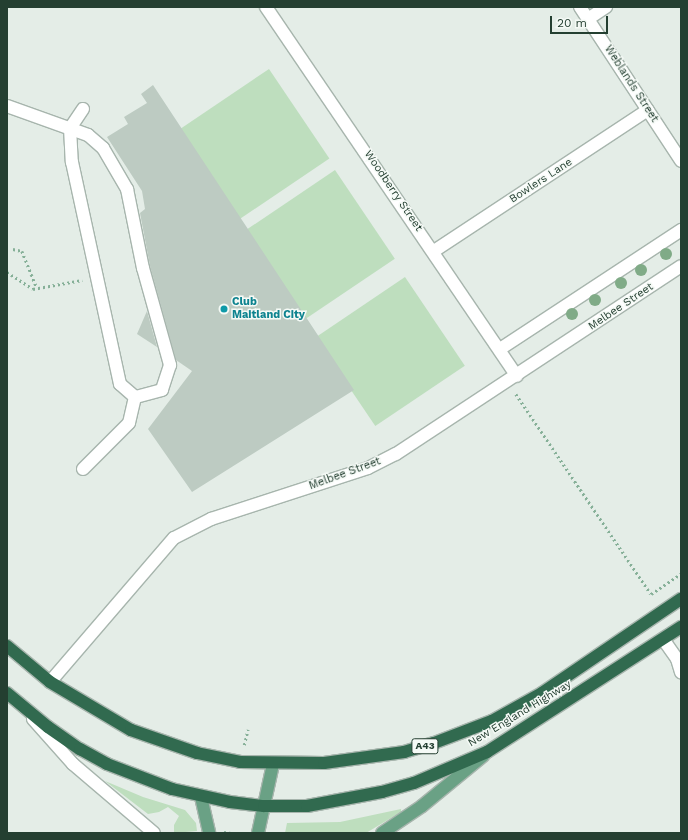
<!DOCTYPE html>
<style>
body{margin:0}
#map{position:relative;width:688px;height:840px;overflow:hidden;background:#e4ede7;font-family:"Work Sans",sans-serif}
div>[style]{position:absolute}
.green>*{inset:0;background:#bedebe;transform-origin:0 0}
.building>*{inset:0;background:#bdcbc2}
.path>*{height:2.5px;margin-top:-1.25px;transform-origin:0;background:repeating-linear-gradient(90deg,#86b098 0 2px,transparent 0 5px)}
.roads{filter:drop-shadow(1px 0 #a7b5ad) drop-shadow(-1px 0 #a7b5ad) drop-shadow(0 1px #a7b5ad) drop-shadow(0 -1px #a7b5ad)}
.minor>*{height:12px;margin:-6px;padding:0 6px;transform-origin:6px;border-radius:6px;background:#fff}
.major>*{height:12px;margin:-6px;padding:0 6px;transform-origin:6px;border-radius:6px;background:#6aa185}
.highway>*{height:12px;margin:-6px;padding:0 6px;transform-origin:6px;border-radius:6px;background:#316a4f}
.trees>*{width:12px;height:12px;margin:-6px;border-radius:50%;background:#80ab87}
.dots>*{width:11px;height:11px;translate:-50% -50%;box-sizing:border-box;border:2px solid #f5faf6;border-radius:50%}
span{translate:-50% -50%;white-space:nowrap;text-align:center;line-height:1.15;-webkit-text-stroke:3px #f5faf6;paint-order:stroke}
.shield-label span{padding:1px 3px;background:#f5faf6;border:1px solid;border-radius:3px;-webkit-text-stroke-width:0}
.shield-label{font-size:10px;color:#243f31;font-weight:700}
.street-label{font-size:11px;color:#243f31}
.culture-label{font-size:11px;color:#0d838f;font-weight:700}
.left{translate:0 -50%;text-align:left}
.frame{position:absolute;inset:0;border:8px solid #243f31;pointer-events:none}
.scale{position:absolute;left:550px;top:16px;width:58px;height:18px;box-sizing:border-box;border:2px solid #243f31;border-top:0;padding-left:5px;font-size:12px;line-height:14px;white-space:nowrap;color:#243f31;-webkit-text-stroke:3px #f5faf6;paint-order:stroke}
</style>
<div id="map">
<div class="green">
<i style="left:269px;top:69px;width:108px;height:113px;rotate:56deg"></i>
<i style="left:335px;top:170px;width:107px;height:111px;rotate:56deg"></i>
<i style="left:405px;top:277px;width:107px;height:108px;rotate:56deg"></i>
<i style="clip-path:polygon(105px 781px,143px 797px,185px 810px,196px 823px,197px 831px,174px 833px,174px 825px,179px 816px,168px 807px,159px 812px,148px 814px)"></i>
<i style="clip-path:polygon(401px 809px,401px 812px,366px 833px,285px 833px,287px 823px,340px 822px)"></i>
</div>
<div class="building">
<i style="clip-path:polygon(153px 85px,354px 390px,192px 492px,148px 429px,192px 371px,176px 360px,150px 266px,140px 213px,145px 209px,142px 191px,107px 137px,128px 124px,124px 117px,147px 103px,141px 94px)"></i>
<i style="clip-path:polygon(147px 311px,157px 347px,137px 334px)"></i>
</div>
<div class="path">
<i style="left:13px;top:249px;width:9px;rotate:13deg"></i>
<i style="left:22px;top:251px;width:40px;rotate:68deg"></i>
<i style="left:7px;top:272px;width:31px;rotate:33deg"></i>
<i style="left:33px;top:289px;width:50px;rotate:-10.4deg"></i>
<i style="left:516px;top:394px;width:241px;rotate:56deg"></i>
<i style="left:651px;top:594px;width:36px;rotate:-34deg"></i>
<i style="left:244px;top:745px;width:16px;rotate:-76deg"></i>
<i style="left:224px;top:832px;width:7px;rotate:8deg"></i>
</div>
<div class="roads">
<div class="minor">
<i style="left:266px;top:7px;width:446px;rotate:55.8deg"></i>
<i style="left:580px;top:7px;width:184px;rotate:56.7deg"></i>
<i style="left:588px;top:19px;width:22px;rotate:-34deg"></i>
<i style="left:7px;top:106px;width:86px;rotate:19.7deg"></i>
<i style="left:88px;top:135px;width:20px;rotate:41deg"></i>
<i style="left:103px;top:148px;width:48px;rotate:59.7deg"></i>
<i style="left:127px;top:189px;width:81px;rotate:78.6deg"></i>
<i style="left:143px;top:268px;width:101px;rotate:74.4deg"></i>
<i style="left:170px;top:365px;width:26px;rotate:108deg"></i>
<i style="left:162px;top:390px;width:28px;rotate:165deg"></i>
<i style="left:83px;top:109px;width:23px;rotate:124deg"></i>
<i style="left:70px;top:128px;width:34px;rotate:87deg"></i>
<i style="left:72px;top:162px;width:227px;rotate:77.8deg"></i>
<i style="left:120px;top:384px;width:20px;rotate:41deg"></i>
<i style="left:434px;top:251px;width:256px;rotate:-33.4deg"></i>
<i style="left:500px;top:349px;width:217px;rotate:-33.3deg"></i>
<i style="left:83px;top:469px;width:65px;rotate:-45deg"></i>
<i style="left:129px;top:423px;width:27px;rotate:-77deg"></i>
<i style="left:663px;top:639px;width:24px;rotate:55deg"></i>
<i style="left:677px;top:659px;width:14px;rotate:73deg"></i>
<i style="left:50px;top:682px;width:190px;rotate:-49.3deg"></i>
<i style="left:174px;top:538px;width:42px;rotate:-27.2deg"></i>
<i style="left:211px;top:519px;width:165px;rotate:-18deg"></i>
<i style="left:368px;top:468px;width:31px;rotate:-27deg"></i>
<i style="left:396px;top:454px;width:341px;rotate:-33.4deg"></i>
<i style="left:33px;top:719px;width:60px;rotate:48.4deg"></i>
<i style="left:73px;top:764px;width:106px;rotate:40.4deg"></i>
</div>
<div class="major">
<i style="left:201px;top:797px;width:37px;rotate:77deg"></i>
<i style="left:258px;top:833px;width:71px;rotate:-77.7deg"></i>
<i style="left:382px;top:833px;width:48px;rotate:-34deg"></i>
<i style="left:422px;top:806px;width:79px;rotate:-39.3deg"></i>
</div>
<div class="highway">
<i style="left:7px;top:646px;width:56px;rotate:39.9deg"></i>
<i style="left:50px;top:682px;width:94px;rotate:30.7deg"></i>
<i style="left:131px;top:730px;width:70px;rotate:19.2deg"></i>
<i style="left:197px;top:753px;width:44px;rotate:11.8deg"></i>
<i style="left:240px;top:762px;width:84px;rotate:0.7deg"></i>
<i style="left:324px;top:763px;width:81px;rotate:-7.8deg"></i>
<i style="left:404px;top:752px;width:31px;rotate:-17deg"></i>
<i style="left:434px;top:743px;width:62px;rotate:-20.8deg"></i>
<i style="left:492px;top:721px;width:57px;rotate:-29.2deg"></i>
<i style="left:542px;top:693px;width:168px;rotate:-34.1deg"></i>
<i style="left:7px;top:693px;width:53px;rotate:39.7deg"></i>
<i style="left:48px;top:727px;width:39px;rotate:35deg"></i>
<i style="left:80px;top:749px;width:31px;rotate:29deg"></i>
<i style="left:107px;top:764px;width:70px;rotate:21deg"></i>
<i style="left:172px;top:789px;width:59px;rotate:12.6deg"></i>
<i style="left:230px;top:802px;width:34px;rotate:7deg"></i>
<i style="left:264px;top:806px;width:43px"></i>
<i style="left:307px;top:806px;width:76px;rotate:-10.6deg"></i>
<i style="left:382px;top:792px;width:33px;rotate:-16deg"></i>
<i style="left:414px;top:783px;width:79px;rotate:-23deg"></i>
<i style="left:487px;top:752px;width:231px;rotate:-32.8deg"></i>
</div>
</div>
<div class="trees">
<i style="left:666px;top:254px"></i>
<i style="left:641px;top:270px"></i>
<i style="left:621px;top:283px"></i>
<i style="left:595px;top:300px"></i>
<i style="left:572px;top:314px"></i>
</div>
<div class="dots">
<i style="left:224px;top:309px;background:#0f9aa8"></i>
</div>
<div class="shield-label">
<span style="left:425px;top:746px">A43</span>
</div>
<div class="street-label">
<span style="left:631px;top:84px;rotate:57deg">Weblands Street</span>
<span style="left:541px;top:181px;rotate:-33deg">Bowlers Lane</span>
<span style="left:393px;top:191px;rotate:56deg">Woodberry Street</span>
<span style="left:621px;top:307px;rotate:-34deg">Melbee Street</span>
<span style="left:345px;top:474px;rotate:-20deg">Melbee Street</span>
<span style="left:520px;top:714px;rotate:-31deg">New England Highway</span>
</div>
<div class="culture-label">
<span class="left" style="left:232px;top:309px">Club<br>Maitland City</span>
</div>
<div class="frame"></div>
<div class="scale">20 m</div>
</div>
